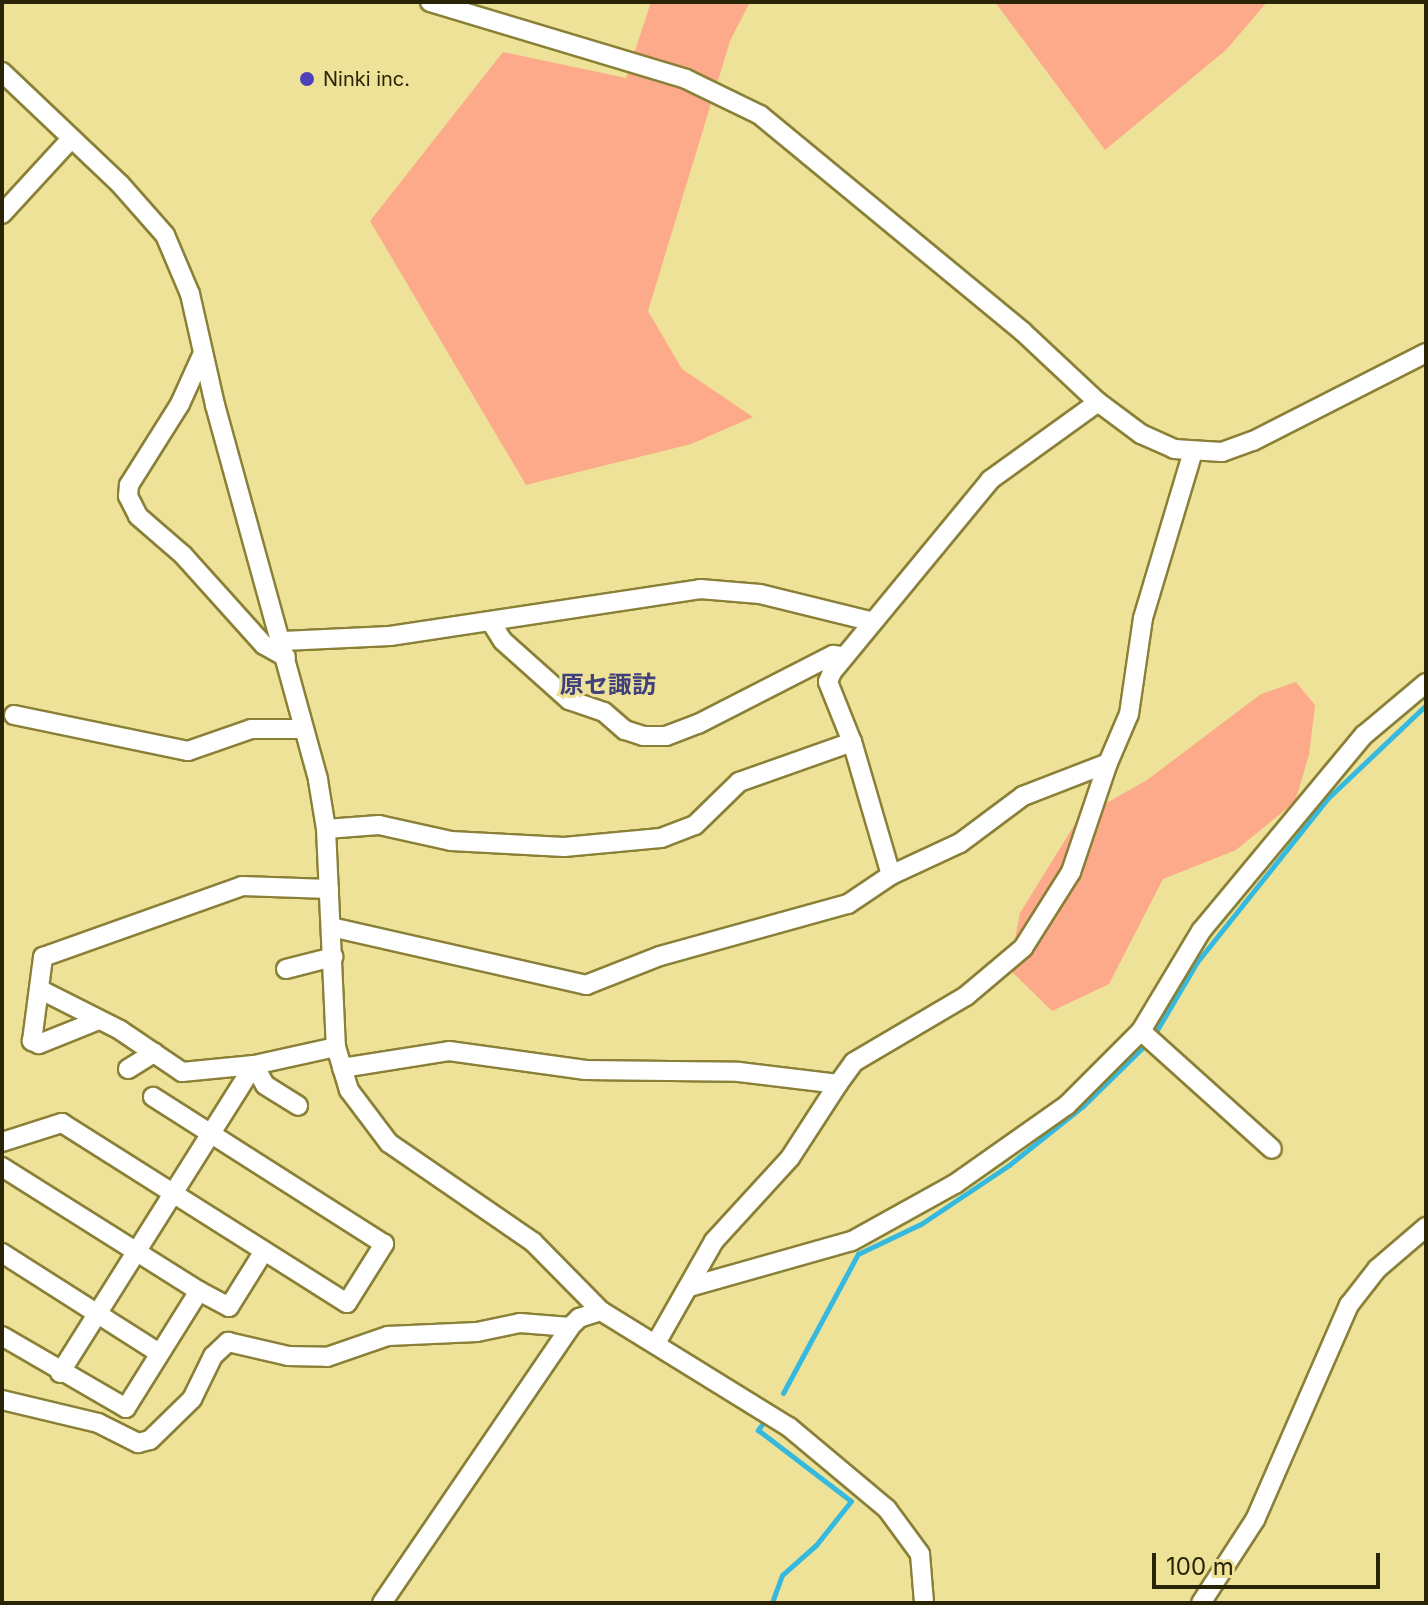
<!DOCTYPE html>
<meta charset="utf-8">
<style>
body{margin:0}
#map{position:relative;width:1428px;height:1605px;overflow:hidden;background:#ede298;font-family:Inter,"Noto Sans JP",sans-serif}
div>[style]{position:absolute}
.green>*{inset:0;background:#fdaa8b}
.stream>*{height:5px;margin:-2.5px;padding:0 2.5px;transform-origin:2.5px;border-radius:2.5px;background:#36b9de}
.roads{filter:drop-shadow(2px 0 #8a8037) drop-shadow(-2px 0 #8a8037) drop-shadow(0 2px #8a8037) drop-shadow(0 -2px #8a8037)}
.minor>*{height:18px;margin:-9px;padding:0 9px;transform-origin:9px;border-radius:9px;background:#fff}
.dots>*{width:22px;height:22px;translate:-50% -50%;box-sizing:border-box;border:4px solid #ede298;border-radius:50%}
span{translate:-50% -50%;white-space:nowrap;text-align:center;line-height:1.15;-webkit-text-stroke:6px #ede298;paint-order:stroke}
.poi-label{font-size:20px;color:#292405}
.left{translate:0 -50%;text-align:left}
.quarter-label{font-size:24px;color:#40407d;font-weight:700}
.frame{position:absolute;inset:0;border:4px solid #292405;pointer-events:none}
.scale{position:absolute;left:1152px;top:1553px;width:228px;height:36px;box-sizing:border-box;border:4px solid #292405;border-top:0;padding-left:10px;font-size:24px;line-height:28px;white-space:nowrap;color:#292405;-webkit-text-stroke:6px #ede298;paint-order:stroke}
</style>
<div id="map">
<div class="green">
<i style="clip-path:polygon(651px 2px,750px 2px,730px 41px,648px 311px,682px 369px,753px 417px,691px 444px,526px 485px,370px 221px,503px 52px,626px 78px)"></i>
<i style="clip-path:polygon(995px 2px,1267px 2px,1226px 50px,1105px 150px)"></i>
<i style="clip-path:polygon(1296px 682px,1315px 705px,1309px 755px,1295px 802px,1236px 850px,1163px 879px,1109px 984px,1052px 1011px,1009px 969px,1020px 913px,1078px 819px,1147px 780px,1261px 694px)"></i>
</div>
<div class="stream">
<i style="left:1154px;top:1035px;width:85px;rotate:-59.5deg"></i>
<i style="left:1197px;top:962px;width:210px;rotate:-51.4deg"></i>
<i style="left:1328px;top:798px;width:135px;rotate:-43.5deg"></i>
<i style="left:783px;top:1393px;width:158px;rotate:-61.7deg"></i>
<i style="left:858px;top:1254px;width:70px;rotate:-25.5deg"></i>
<i style="left:921px;top:1224px;width:106px;rotate:-33.8deg"></i>
<i style="left:1009px;top:1165px;width:95px;rotate:-38.6deg"></i>
<i style="left:1083px;top:1106px;width:90px;rotate:-44.5deg"></i>
<i style="left:763px;top:1423px;width:9px;rotate:126deg"></i>
<i style="left:758px;top:1430px;width:117px;rotate:37.4deg"></i>
<i style="left:851px;top:1501px;width:56px;rotate:128.5deg"></i>
<i style="left:816px;top:1545px;width:45px;rotate:138.6deg"></i>
<i style="left:782px;top:1575px;width:30px;rotate:110deg"></i>
</div>
<div class="roads">
<div class="minor">
<i style="left:430px;top:2px;width:267px;rotate:16.7deg"></i>
<i style="left:686px;top:79px;width:82px;rotate:25.9deg"></i>
<i style="left:760px;top:115px;width:340px;rotate:39.5deg"></i>
<i style="left:1022px;top:331px;width:104px;rotate:43.1deg"></i>
<i style="left:1098px;top:402px;width:54px;rotate:36.7deg"></i>
<i style="left:1141px;top:434px;width:36px;rotate:24deg"></i>
<i style="left:1174px;top:449px;width:48px;rotate:3.6deg"></i>
<i style="left:1222px;top:452px;width:33px;rotate:-20deg"></i>
<i style="left:1253px;top:441px;width:194px;rotate:-27deg"></i>
<i style="left:2px;top:72px;width:163px;rotate:43.5deg"></i>
<i style="left:120px;top:184px;width:68px;rotate:48.6deg"></i>
<i style="left:165px;top:235px;width:64px;rotate:67deg"></i>
<i style="left:190px;top:294px;width:114px;rotate:77.3deg"></i>
<i style="left:215px;top:405px;width:389px;rotate:74.6deg"></i>
<i style="left:318px;top:780px;width:50px;rotate:80.7deg"></i>
<i style="left:326px;top:829px;width:218px;rotate:87.4deg"></i>
<i style="left:336px;top:1047px;width:45px;rotate:73.2deg"></i>
<i style="left:349px;top:1090px;width:66px;rotate:53deg"></i>
<i style="left:389px;top:1143px;width:175px;rotate:34.5deg"></i>
<i style="left:533px;top:1242px;width:97px;rotate:45.4deg"></i>
<i style="left:601px;top:1311px;width:221px;rotate:31.7deg"></i>
<i style="left:789px;top:1427px;width:128px;rotate:39.9deg"></i>
<i style="left:887px;top:1509px;width:56px;rotate:53.7deg"></i>
<i style="left:920px;top:1554px;width:49px;rotate:85.3deg"></i>
<i style="left:2px;top:214px;width:102px;rotate:-47.4deg"></i>
<i style="left:203px;top:353px;width:56px;rotate:114.3deg"></i>
<i style="left:180px;top:404px;width:96px;rotate:122.2deg"></i>
<i style="left:129px;top:485px;width:11px;rotate:95deg"></i>
<i style="left:128px;top:496px;width:22px;rotate:63deg"></i>
<i style="left:138px;top:516px;width:60px;rotate:40.9deg"></i>
<i style="left:183px;top:555px;width:121px;rotate:48deg"></i>
<i style="left:264px;top:645px;width:25px;rotate:29deg"></i>
<i style="left:491px;top:622px;width:22px;rotate:58deg"></i>
<i style="left:503px;top:641px;width:89px;rotate:41.8deg"></i>
<i style="left:569px;top:700px;width:37px;rotate:19deg"></i>
<i style="left:604px;top:712px;width:28px;rotate:41deg"></i>
<i style="left:625px;top:730px;width:19px;rotate:18deg"></i>
<i style="left:643px;top:736px;width:23px"></i>
<i style="left:666px;top:736px;width:34px;rotate:-21deg"></i>
<i style="left:698px;top:724px;width:152px;rotate:-27.1deg"></i>
<i style="left:833px;top:655px;width:8px;rotate:7deg"></i>
<i style="left:283px;top:641px;width:107px;rotate:-2.7deg"></i>
<i style="left:390px;top:636px;width:314px;rotate:-8.6deg"></i>
<i style="left:700px;top:589px;width:60px;rotate:4.8deg"></i>
<i style="left:760px;top:594px;width:113px;rotate:13.8deg"></i>
<i style="left:14px;top:715px;width:178px;rotate:11.7deg"></i>
<i style="left:188px;top:751px;width:67px;rotate:-19.2deg"></i>
<i style="left:251px;top:729px;width:51px"></i>
<i style="left:326px;top:829px;width:53px;rotate:-4.3deg"></i>
<i style="left:379px;top:825px;width:74px;rotate:12.5deg"></i>
<i style="left:451px;top:841px;width:113px;rotate:3deg"></i>
<i style="left:564px;top:847px;width:97px;rotate:-5.3deg"></i>
<i style="left:661px;top:838px;width:36px;rotate:-21deg"></i>
<i style="left:695px;top:825px;width:62px;rotate:-44.3deg"></i>
<i style="left:739px;top:782px;width:120px;rotate:-19.5deg"></i>
<i style="left:891px;top:875px;width:139px;rotate:-106.3deg"></i>
<i style="left:852px;top:742px;width:65px;rotate:-111.8deg"></i>
<i style="left:828px;top:682px;width:11px;rotate:-68deg"></i>
<i style="left:832px;top:672px;width:249px;rotate:-50.5deg"></i>
<i style="left:990px;top:480px;width:133px;rotate:-35.8deg"></i>
<i style="left:331px;top:927px;width:262px;rotate:12.8deg"></i>
<i style="left:586px;top:985px;width:79px;rotate:-21.4deg"></i>
<i style="left:660px;top:956px;width:195px;rotate:-15.5deg"></i>
<i style="left:848px;top:904px;width:52px;rotate:-34deg"></i>
<i style="left:891px;top:875px;width:76px;rotate:-24.9deg"></i>
<i style="left:960px;top:843px;width:79px;rotate:-36.7deg"></i>
<i style="left:1023px;top:796px;width:91px;rotate:-21.2deg"></i>
<i style="left:1108px;top:763px;width:53px;rotate:-66.8deg"></i>
<i style="left:1129px;top:714px;width:97px;rotate:-81.7deg"></i>
<i style="left:1143px;top:618px;width:174px;rotate:-73.3deg"></i>
<i style="left:286px;top:969px;width:49px;rotate:-14.3deg"></i>
<i style="left:39px;top:989px;width:91px;rotate:26.8deg"></i>
<i style="left:120px;top:1030px;width:75px;rotate:34.1deg"></i>
<i style="left:182px;top:1072px;width:72px;rotate:-5.6deg"></i>
<i style="left:254px;top:1065px;width:23px;rotate:61deg"></i>
<i style="left:265px;top:1085px;width:39px;rotate:32deg"></i>
<i style="left:99px;top:1020px;width:65px;rotate:158.2deg"></i>
<i style="left:39px;top:1044px;width:8px;rotate:-157deg"></i>
<i style="left:32px;top:1041px;width:85px;rotate:-82.5deg"></i>
<i style="left:43px;top:957px;width:211px;rotate:-19.6deg"></i>
<i style="left:242px;top:886px;width:87px;rotate:2deg"></i>
<i style="left:1141px;top:1031px;width:176px;rotate:42deg"></i>
<i style="left:342px;top:1068px;width:108px;rotate:-9deg"></i>
<i style="left:449px;top:1051px;width:138px;rotate:7.9deg"></i>
<i style="left:586px;top:1070px;width:153px;rotate:0.7deg"></i>
<i style="left:739px;top:1072px;width:100px;rotate:6.9deg"></i>
<i style="left:838px;top:1084px;width:88px;rotate:123deg"></i>
<i style="left:790px;top:1158px;width:113px;rotate:132.5deg"></i>
<i style="left:714px;top:1241px;width:117px;rotate:119.6deg"></i>
<i style="left:128px;top:1069px;width:31px;rotate:-32deg"></i>
<i style="left:838px;top:1084px;width:27px;rotate:-54deg"></i>
<i style="left:854px;top:1062px;width:130px;rotate:-30.5deg"></i>
<i style="left:966px;top:996px;width:75px;rotate:-40.1deg"></i>
<i style="left:1023px;top:948px;width:90px;rotate:-57.7deg"></i>
<i style="left:1071px;top:872px;width:115px;rotate:-71.3deg"></i>
<i style="left:2px;top:1142px;width:63px;rotate:-17.6deg"></i>
<i style="left:62px;top:1123px;width:337px;rotate:32.3deg"></i>
<i style="left:347px;top:1303px;width:70px;rotate:-57.9deg"></i>
<i style="left:384px;top:1244px;width:274px;rotate:-147.5deg"></i>
<i style="left:2px;top:1167px;width:233px;rotate:32.2deg"></i>
<i style="left:199px;top:1291px;width:138px;rotate:122deg"></i>
<i style="left:126px;top:1408px;width:143px;rotate:-149.9deg"></i>
<i style="left:2px;top:1253px;width:186px;rotate:32.5deg"></i>
<i style="left:689px;top:1287px;width:169px;rotate:-15.8deg"></i>
<i style="left:852px;top:1241px;width:118px;rotate:-29deg"></i>
<i style="left:955px;top:1184px;width:137px;rotate:-35.2deg"></i>
<i style="left:1067px;top:1105px;width:105px;rotate:-45deg"></i>
<i style="left:1141px;top:1031px;width:117px;rotate:-59deg"></i>
<i style="left:1201px;top:931px;width:255px;rotate:-50.3deg"></i>
<i style="left:1364px;top:735px;width:81px;rotate:-40deg"></i>
<i style="left:199px;top:1291px;width:34px;rotate:28deg"></i>
<i style="left:229px;top:1307px;width:66px;rotate:-58deg"></i>
<i style="left:60px;top:1373px;width:364px;rotate:-57.8deg"></i>
<i style="left:254px;top:1065px;width:84px;rotate:-12.4deg"></i>
<i style="left:2px;top:1400px;width:99px;rotate:13.5deg"></i>
<i style="left:98px;top:1423px;width:45px;rotate:26.6deg"></i>
<i style="left:138px;top:1443px;width:12px;rotate:-14deg"></i>
<i style="left:150px;top:1440px;width:59px;rotate:-44.3deg"></i>
<i style="left:192px;top:1399px;width:48px;rotate:-64deg"></i>
<i style="left:213px;top:1356px;width:21px;rotate:-43deg"></i>
<i style="left:228px;top:1342px;width:62px;rotate:13.1deg"></i>
<i style="left:288px;top:1356px;width:39px;rotate:1deg"></i>
<i style="left:327px;top:1357px;width:65px;rotate:-19deg"></i>
<i style="left:388px;top:1336px;width:89px;rotate:-2.6deg"></i>
<i style="left:477px;top:1332px;width:44px;rotate:-11.8deg"></i>
<i style="left:520px;top:1323px;width:50px;rotate:4.6deg"></i>
<i style="left:382px;top:1603px;width:334px;rotate:-55.7deg"></i>
<i style="left:570px;top:1327px;width:13px;rotate:-45deg"></i>
<i style="left:579px;top:1318px;width:23px;rotate:-18deg"></i>
<i style="left:1201px;top:1603px;width:99px;rotate:-57deg"></i>
<i style="left:1255px;top:1520px;width:235px;rotate:-66.4deg"></i>
<i style="left:1349px;top:1305px;width:46px;rotate:-52.1deg"></i>
<i style="left:1377px;top:1269px;width:65px;rotate:-40.6deg"></i>
</div>
</div>
<div class="dots">
<i style="left:307px;top:79px;background:#4d42b9"></i>
</div>
<div class="poi-label">
<span class="left" style="left:323px;top:79px">Ninki inc.</span>
</div>
<div class="quarter-label">
<span style="left:608px;top:685px">原セ諏訪</span>
</div>
<div class="frame"></div>
<div class="scale">100 m</div>
</div>
